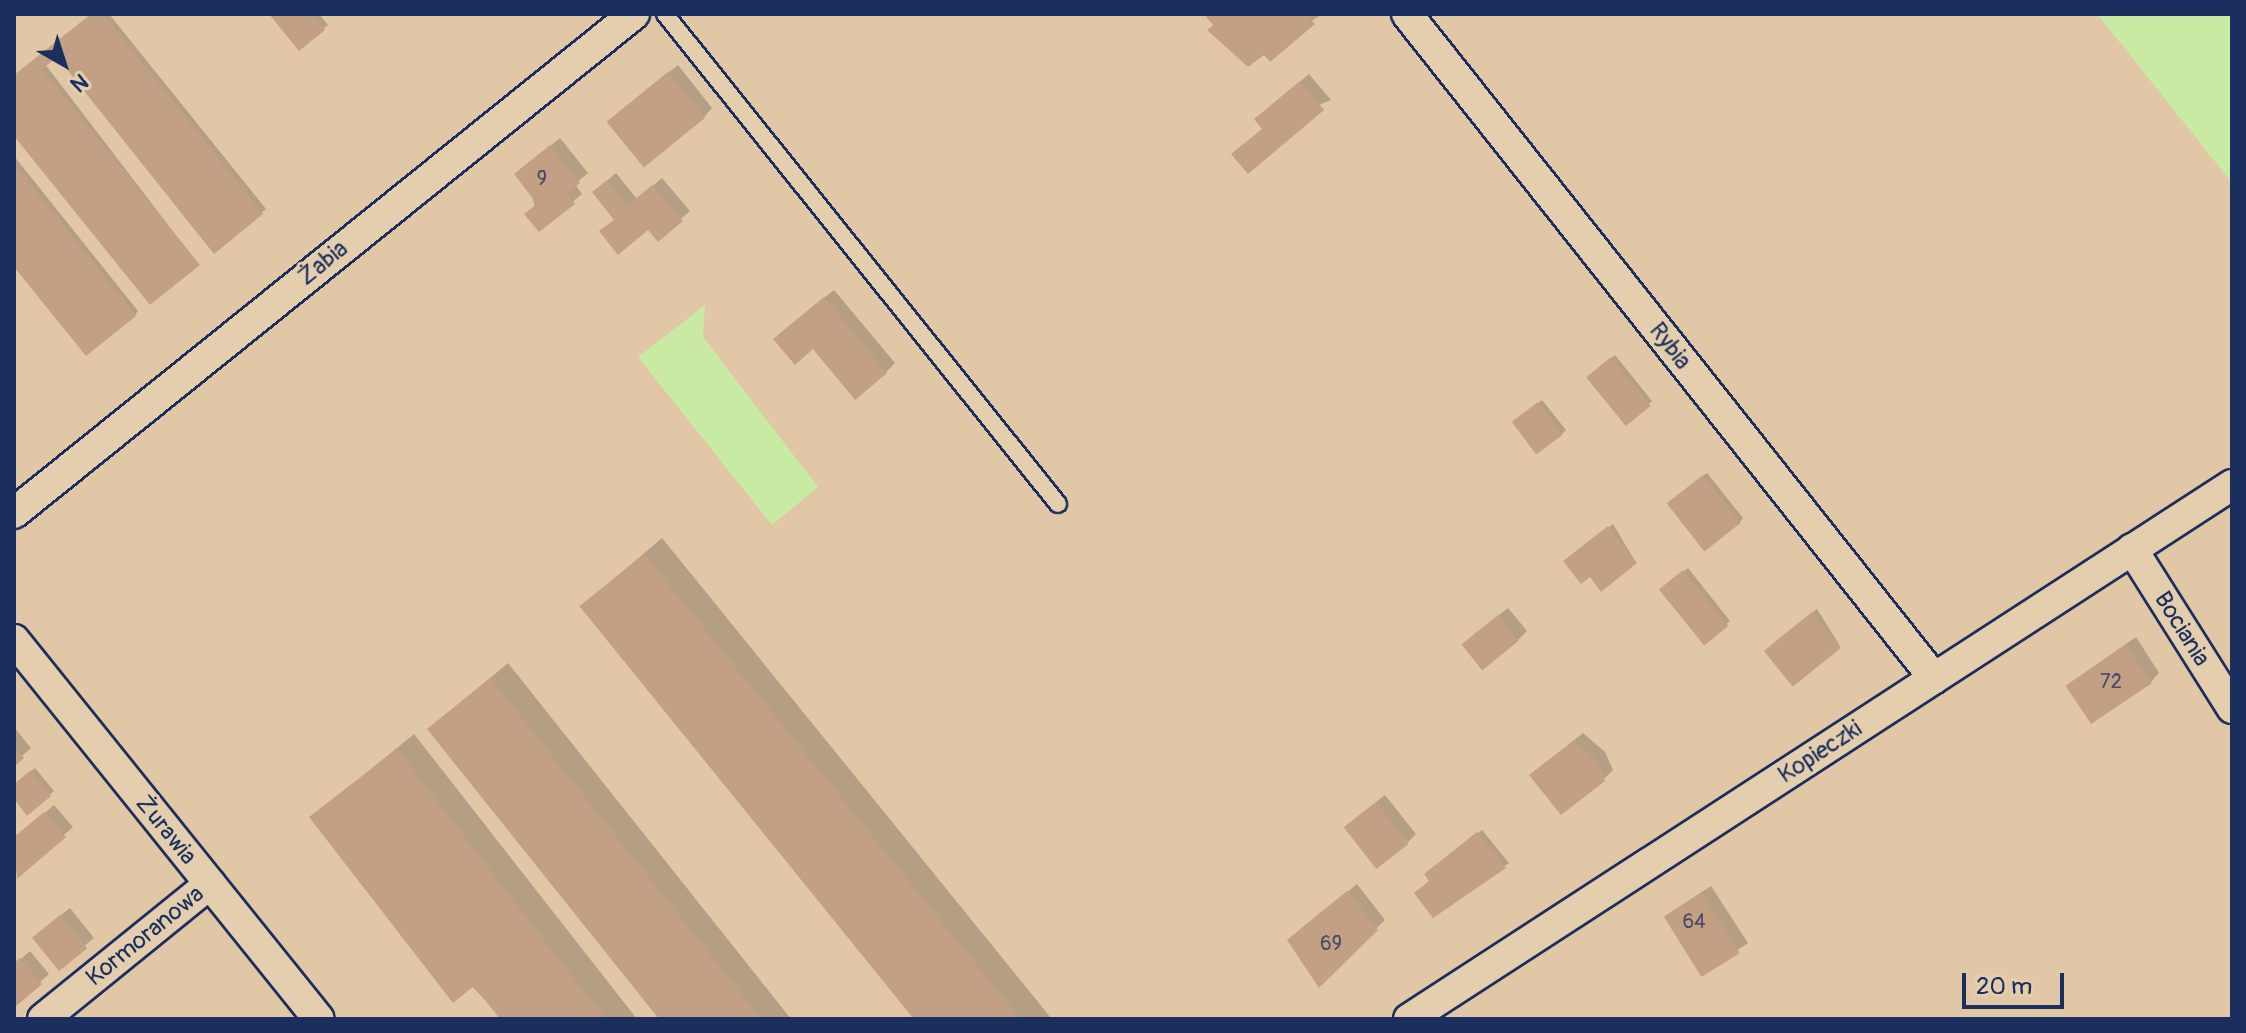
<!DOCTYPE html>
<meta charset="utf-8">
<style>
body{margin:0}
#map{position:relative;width:2246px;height:1033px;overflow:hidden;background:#e1c7a6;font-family:Pangolin,sans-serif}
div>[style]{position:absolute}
.green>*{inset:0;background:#c8eaa3}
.shadow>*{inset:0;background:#0003;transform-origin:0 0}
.building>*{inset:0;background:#c3a084;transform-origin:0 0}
.roads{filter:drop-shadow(2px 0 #1b2f5e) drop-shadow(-2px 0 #1b2f5e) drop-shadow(0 2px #1b2f5e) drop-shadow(0 -2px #1b2f5e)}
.lane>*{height:16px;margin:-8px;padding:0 8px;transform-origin:8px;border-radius:8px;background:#e4ceae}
.street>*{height:30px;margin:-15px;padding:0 15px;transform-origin:15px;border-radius:15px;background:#e4ceae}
span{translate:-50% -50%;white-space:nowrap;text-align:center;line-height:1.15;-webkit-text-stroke:6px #e4ceae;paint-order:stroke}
.number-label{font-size:20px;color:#454b68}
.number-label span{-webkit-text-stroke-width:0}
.street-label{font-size:24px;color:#1b2f5e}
.frame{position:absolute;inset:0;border:16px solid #1b2f5e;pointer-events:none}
.north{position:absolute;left:24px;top:24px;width:80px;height:80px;-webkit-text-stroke:6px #e4ceae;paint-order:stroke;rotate:141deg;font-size:22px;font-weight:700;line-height:32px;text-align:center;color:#1b2f5e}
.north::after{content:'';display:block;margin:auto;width:28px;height:36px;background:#1b2f5e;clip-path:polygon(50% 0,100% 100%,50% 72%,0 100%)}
.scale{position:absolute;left:1962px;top:973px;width:102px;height:36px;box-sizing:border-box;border:4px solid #1b2f5e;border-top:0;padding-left:10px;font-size:24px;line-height:28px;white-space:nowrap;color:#1b2f5e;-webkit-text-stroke:6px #e4ceae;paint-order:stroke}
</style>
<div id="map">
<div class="green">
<i style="clip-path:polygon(2097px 14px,2232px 14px,2232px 183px)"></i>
<i style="clip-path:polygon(705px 305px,703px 337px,818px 487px,772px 525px,638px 357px)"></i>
</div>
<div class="shadow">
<i style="clip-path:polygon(93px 14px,109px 14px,266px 209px,214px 251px,57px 54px,45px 64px,198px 264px,14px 132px,14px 77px)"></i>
<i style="clip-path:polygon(272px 14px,319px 14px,328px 25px,299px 48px)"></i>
<i style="clip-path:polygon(1207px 14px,1322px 14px,1264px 52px)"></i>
<i style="clip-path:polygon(678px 65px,712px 108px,704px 117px,618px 113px)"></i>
<i style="clip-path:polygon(1309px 74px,1331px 100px,1264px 128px,1265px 111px)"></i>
<i style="clip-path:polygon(560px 138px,588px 173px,575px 184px,582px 194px,540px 229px,525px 166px)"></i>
<i style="clip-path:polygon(14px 156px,138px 311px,135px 315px,14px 263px)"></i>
<i style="clip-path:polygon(616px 173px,637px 199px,662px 178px,690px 211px,658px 239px,603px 184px)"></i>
<i style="clip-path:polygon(834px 290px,895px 363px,886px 372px,784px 330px)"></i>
<i style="clip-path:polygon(1615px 355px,1652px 401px,1649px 404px,1593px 373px)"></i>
<i style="clip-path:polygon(1542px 400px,1566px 430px,1562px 434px,1519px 418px)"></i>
<i style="clip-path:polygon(1707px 473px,1743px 518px,1740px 522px,1673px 500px)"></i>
<i style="clip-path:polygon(1613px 524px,1635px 561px,1569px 558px)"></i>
<i style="clip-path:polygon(662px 538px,1051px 1018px,1050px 1019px,916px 1019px,582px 606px)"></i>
<i style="clip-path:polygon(1688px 568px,1730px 621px,1726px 624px,1665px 585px)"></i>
<i style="clip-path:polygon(1508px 608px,1527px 631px,1518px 640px,1472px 636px)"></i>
<i style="clip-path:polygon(1817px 609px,1840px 646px,1770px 646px)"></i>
<i style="clip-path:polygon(2136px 637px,2159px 673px,2151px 682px,2067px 685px)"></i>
<i style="clip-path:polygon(508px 663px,791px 1019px,661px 1019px,430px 729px)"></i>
<i style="clip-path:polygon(14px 727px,31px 748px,14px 763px)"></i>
<i style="clip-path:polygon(1583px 733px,1605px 752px,1613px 770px,1604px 779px,1540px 767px)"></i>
<i style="clip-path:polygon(414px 734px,637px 1019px,503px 1019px,312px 817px)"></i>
<i style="clip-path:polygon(35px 768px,54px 791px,28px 813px,14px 785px)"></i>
<i style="clip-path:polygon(1385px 795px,1416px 834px,1408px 842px,1355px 819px)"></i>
<i style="clip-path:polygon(54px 805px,73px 827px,17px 876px,14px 839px)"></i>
<i style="clip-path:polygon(1482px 830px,1509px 863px,1434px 915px,1430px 871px)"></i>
<i style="clip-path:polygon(1357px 884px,1385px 920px,1319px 984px,1298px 931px)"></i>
<i style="left:1711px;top:886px;width:68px;height:54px;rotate:57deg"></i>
<i style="clip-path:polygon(70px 908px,94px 938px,59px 967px,43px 930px)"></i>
<i style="clip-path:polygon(30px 951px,49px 974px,14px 1005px,14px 965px)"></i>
</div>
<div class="building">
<i style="clip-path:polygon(91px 14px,103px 14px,263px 214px,214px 254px,57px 57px,42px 69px,200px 265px,150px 305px,14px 136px,14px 75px)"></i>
<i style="clip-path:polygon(269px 14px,313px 14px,325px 30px,299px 51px)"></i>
<i style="clip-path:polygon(1204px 14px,1306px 14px,1315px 24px,1270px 62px,1264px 55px,1248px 67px,1207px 30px,1213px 25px)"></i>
<i style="left:668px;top:72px;width:59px;height:79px;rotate:51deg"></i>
<i style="clip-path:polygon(1300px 81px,1324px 110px,1248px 174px,1231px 154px,1262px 129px,1254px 119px)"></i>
<i style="clip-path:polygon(550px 145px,580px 183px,567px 193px,575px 204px,539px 232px,524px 214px,537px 204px,514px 174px)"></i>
<i style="clip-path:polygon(14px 164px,136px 316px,86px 356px,14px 267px)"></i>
<i style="clip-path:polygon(607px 180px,627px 206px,652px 185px,683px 221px,658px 242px,648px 230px,618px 255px,599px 231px,614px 220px,592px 192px)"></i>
<i style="clip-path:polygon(824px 297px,887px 373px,855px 400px,813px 349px,795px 365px,773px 339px)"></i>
<i style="left:1611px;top:357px;width:63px;height:32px;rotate:51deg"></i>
<i style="left:1538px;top:402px;width:41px;height:33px;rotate:53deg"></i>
<i style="left:1703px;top:475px;width:61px;height:46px;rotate:52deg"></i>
<i style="clip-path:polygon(1608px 526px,1637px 563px,1601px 592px,1590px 577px,1581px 584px,1563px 561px)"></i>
<i style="left:644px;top:554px;width:599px;height:83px;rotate:51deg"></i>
<i style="left:1683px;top:570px;width:72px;height:31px;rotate:51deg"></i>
<i style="left:1812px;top:612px;width:46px;height:62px;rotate:51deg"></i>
<i style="left:1498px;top:615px;width:33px;height:47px;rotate:51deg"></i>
<i style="left:2126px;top:645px;width:46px;height:73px;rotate:56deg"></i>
<i style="clip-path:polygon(490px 678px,762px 1019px,659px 1019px,427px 729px)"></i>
<i style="clip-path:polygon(1573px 741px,1597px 760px,1605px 781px,1561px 815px,1529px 775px)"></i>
<i style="clip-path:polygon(14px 746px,24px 758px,14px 767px)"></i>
<i style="clip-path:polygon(397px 749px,540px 935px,606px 1019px,500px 1019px,474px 986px,453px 1003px,309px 817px)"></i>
<i style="clip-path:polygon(31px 770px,51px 796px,27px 816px,14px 799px,14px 784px)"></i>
<i style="left:1376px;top:802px;width:53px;height:41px;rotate:52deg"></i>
<i style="clip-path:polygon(44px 812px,66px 837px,17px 879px,14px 837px)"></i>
<i style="clip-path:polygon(1477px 832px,1506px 868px,1433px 918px,1414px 893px,1429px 881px,1424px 874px)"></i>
<i style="clip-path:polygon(1347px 891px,1378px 930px,1319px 988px,1287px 940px)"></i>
<i style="left:1702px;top:893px;width:71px;height:45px;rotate:58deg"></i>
<i style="left:60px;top:915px;width:43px;height:36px;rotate:51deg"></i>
<i style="clip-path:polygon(20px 958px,42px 984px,14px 1008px,14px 963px)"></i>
</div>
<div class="roads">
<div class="lane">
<i style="left:665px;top:14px;width:628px;rotate:51.27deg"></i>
</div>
<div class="street">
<i style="left:1407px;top:14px;width:848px;rotate:51.56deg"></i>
<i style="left:14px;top:513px;width:796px;rotate:-38.83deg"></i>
<i style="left:2132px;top:549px;width:188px;rotate:57.8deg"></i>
<i style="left:14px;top:640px;width:486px;rotate:51.2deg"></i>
<i style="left:43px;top:1019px;width:215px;rotate:-39deg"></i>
<i style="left:1409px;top:1019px;width:981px;rotate:-32.98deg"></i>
</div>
</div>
<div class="number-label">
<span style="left:542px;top:178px">9</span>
<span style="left:2111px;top:681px">72</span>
<span style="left:1694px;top:921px">64</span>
<span style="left:1331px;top:943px">69</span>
</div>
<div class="street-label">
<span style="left:323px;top:263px;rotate:-39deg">Żabia</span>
<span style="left:1670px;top:346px;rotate:52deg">Rybia</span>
<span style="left:2182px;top:629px;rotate:58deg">Bociania</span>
<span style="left:1820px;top:752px;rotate:-33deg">Kopieczki</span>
<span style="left:166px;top:830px;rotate:51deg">Żurawia</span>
<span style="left:145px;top:936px;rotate:-39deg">Kormoranowa</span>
</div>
<div class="frame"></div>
<div class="north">N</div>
<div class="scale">20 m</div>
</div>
